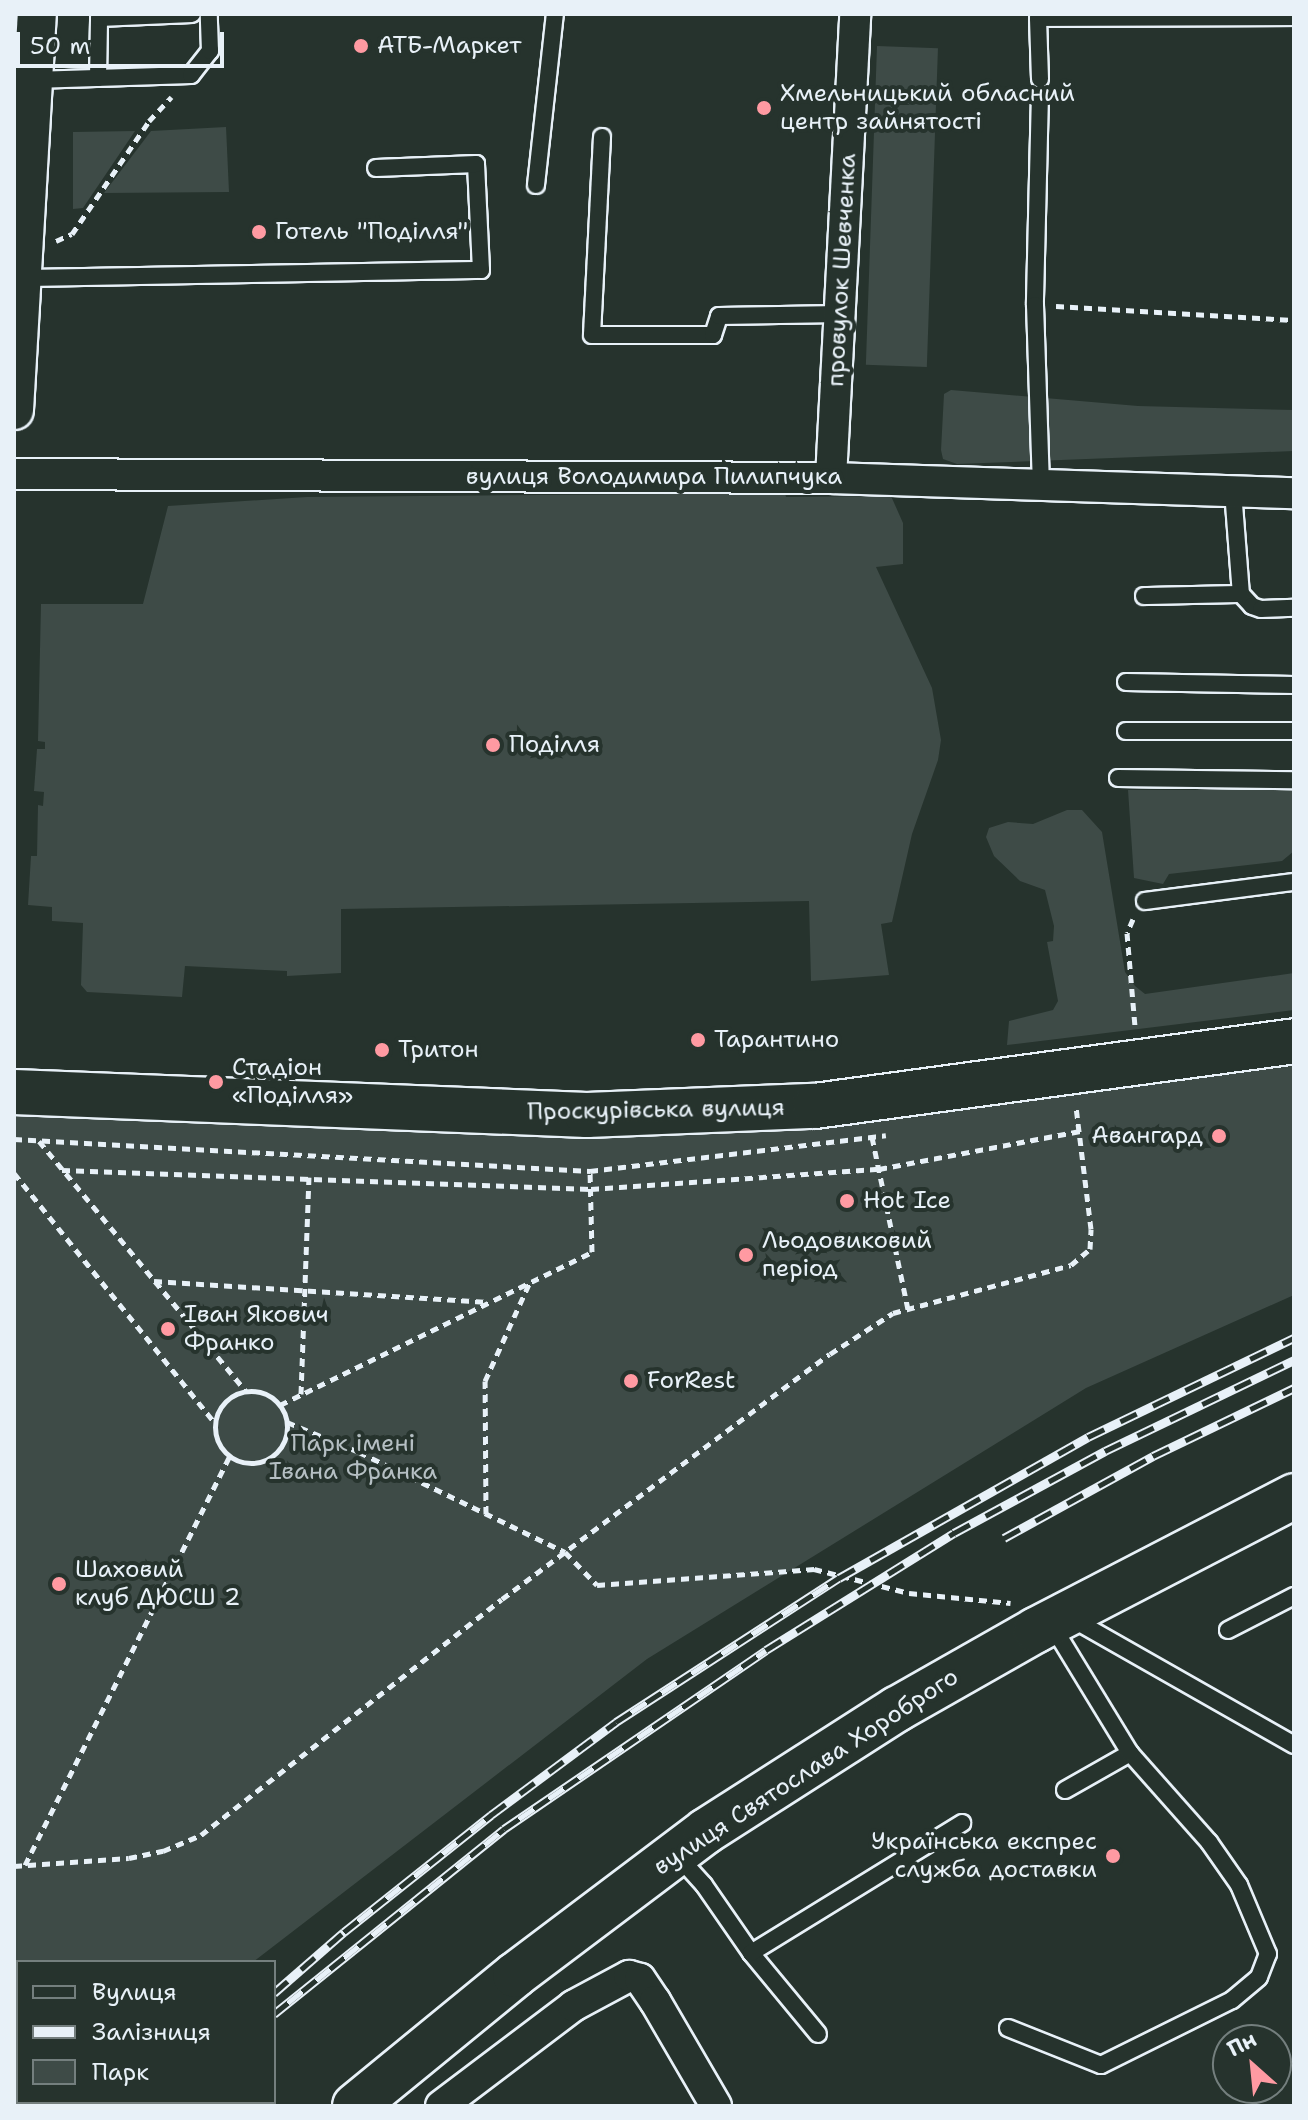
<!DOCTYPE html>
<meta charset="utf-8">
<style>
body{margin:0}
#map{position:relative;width:1308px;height:2120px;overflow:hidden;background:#26332d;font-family:"Shantell Sans",sans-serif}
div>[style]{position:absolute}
.green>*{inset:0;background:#3e4b47;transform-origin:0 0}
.path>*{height:5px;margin-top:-2.5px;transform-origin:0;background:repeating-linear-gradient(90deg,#e8f1f8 0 8px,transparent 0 14px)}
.path>.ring{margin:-2.5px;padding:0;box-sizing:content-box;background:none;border:5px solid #e8f1f8;border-radius:50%}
.roads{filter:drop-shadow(2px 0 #e8f1f8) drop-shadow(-2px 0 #e8f1f8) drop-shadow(0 2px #e8f1f8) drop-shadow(0 -2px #e8f1f8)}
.service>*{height:16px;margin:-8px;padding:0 8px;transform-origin:8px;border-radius:8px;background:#26332d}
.minor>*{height:30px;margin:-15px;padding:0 15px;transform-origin:15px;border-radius:15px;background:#26332d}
.tertiary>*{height:38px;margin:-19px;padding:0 19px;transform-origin:19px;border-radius:19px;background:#26332d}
.secondary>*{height:44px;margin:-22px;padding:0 22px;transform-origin:22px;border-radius:22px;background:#26332d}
.primary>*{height:44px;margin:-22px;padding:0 22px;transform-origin:22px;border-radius:22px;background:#26332d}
.rail>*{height:9px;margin-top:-4.5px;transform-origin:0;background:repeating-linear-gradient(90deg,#26332d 0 18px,#e8f1f8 0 36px);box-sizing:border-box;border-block:2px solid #e8f1f8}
.dots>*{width:22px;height:22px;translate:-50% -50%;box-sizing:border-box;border:4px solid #26332d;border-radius:50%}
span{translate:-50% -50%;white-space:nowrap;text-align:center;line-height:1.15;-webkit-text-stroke:8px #26332d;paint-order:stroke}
.poi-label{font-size:24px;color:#e8f1f8}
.left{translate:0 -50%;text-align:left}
.right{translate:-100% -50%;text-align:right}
.street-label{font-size:24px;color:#e8f1f8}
.park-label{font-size:24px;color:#b5bfc3}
.frame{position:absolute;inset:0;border:16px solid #e8f1f8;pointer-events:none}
.legend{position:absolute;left:16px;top:1960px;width:260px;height:144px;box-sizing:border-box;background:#26332d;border:2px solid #747f7e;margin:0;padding:10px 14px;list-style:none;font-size:24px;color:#e8f1f8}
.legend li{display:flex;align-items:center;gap:16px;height:40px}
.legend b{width:40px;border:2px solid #747f7e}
.north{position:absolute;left:1212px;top:2024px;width:80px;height:80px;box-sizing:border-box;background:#26332d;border:2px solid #747f7e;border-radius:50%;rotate:333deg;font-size:22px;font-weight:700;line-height:32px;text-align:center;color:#e8f1f8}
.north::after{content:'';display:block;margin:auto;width:28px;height:36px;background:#ff9aa2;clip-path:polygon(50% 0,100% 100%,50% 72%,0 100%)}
.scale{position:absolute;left:16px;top:32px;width:208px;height:36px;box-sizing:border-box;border:4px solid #e8f1f8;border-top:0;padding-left:10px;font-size:24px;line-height:28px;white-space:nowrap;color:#e8f1f8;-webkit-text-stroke:6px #26332d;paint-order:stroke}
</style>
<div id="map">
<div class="green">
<i style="left:877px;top:46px;width:61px;height:319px;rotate:2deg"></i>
<i style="clip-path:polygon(226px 127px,229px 192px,104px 193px,151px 131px)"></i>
<i style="clip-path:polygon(135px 131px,83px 208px,73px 209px,73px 132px)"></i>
<i style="clip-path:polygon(951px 390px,1138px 406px,1294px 410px,1294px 451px,957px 464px,943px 459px,941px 450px,944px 394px)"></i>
<i style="clip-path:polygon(785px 493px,786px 497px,891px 496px,903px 523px,903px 564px,876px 567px,932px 688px,941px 740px,938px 760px,912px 834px,892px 922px,881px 924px,889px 975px,811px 981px,809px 901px,341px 909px,341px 973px,287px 976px,287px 971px,185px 966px,182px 997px,87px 992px,81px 985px,83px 923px,52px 921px,52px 907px,28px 905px,31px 856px,37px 856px,38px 805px,43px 806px,44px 792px,34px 791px,37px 749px,45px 749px,45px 742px,38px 741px,41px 604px,143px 604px,168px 506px,307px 497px)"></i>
<i style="clip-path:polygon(1128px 790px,1294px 790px,1294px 851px,1282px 861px,1169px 874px,1163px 884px,1134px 878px)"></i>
<i style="clip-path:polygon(1067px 810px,1082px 810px,1102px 832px,1125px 972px,1135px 986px,1145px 994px,1294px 973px,1294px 1010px,1007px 1045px,1009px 1021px,1053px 1010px,1058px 1001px,1047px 942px,1053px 941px,1054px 926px,1045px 890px,1020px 881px,994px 856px,986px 837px,989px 828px,1008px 822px,1033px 824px)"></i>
<i style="clip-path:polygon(1294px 1052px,1294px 1295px,1086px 1388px,647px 1659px,253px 1962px,18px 1962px,18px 2102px,39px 2102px,32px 2106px,14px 2106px,14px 1105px,587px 1128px)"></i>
</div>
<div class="path">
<i style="left:56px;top:241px;width:17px;rotate:-24deg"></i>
<i style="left:72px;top:234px;width:137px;rotate:-55.7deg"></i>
<i style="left:149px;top:121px;width:33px;rotate:-47deg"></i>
<i style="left:1056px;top:306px;width:238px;rotate:3.4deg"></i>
<i style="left:1133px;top:919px;width:15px;rotate:113deg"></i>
<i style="left:1127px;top:933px;width:94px;rotate:85.1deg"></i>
<i style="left:872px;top:1137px;width:176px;rotate:78.2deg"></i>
<i style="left:14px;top:1139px;width:577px;rotate:3.18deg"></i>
<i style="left:590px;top:1171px;width:298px;rotate:-6.9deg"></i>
<i style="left:39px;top:1141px;width:325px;rotate:50.4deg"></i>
<i style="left:62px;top:1170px;width:529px;rotate:2.06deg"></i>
<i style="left:591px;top:1189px;width:289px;rotate:-4deg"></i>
<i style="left:879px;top:1169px;width:205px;rotate:-10.7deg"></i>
<i style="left:14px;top:1173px;width:322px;rotate:51.2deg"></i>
<i style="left:154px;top:1281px;width:331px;rotate:3.6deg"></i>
<i class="ring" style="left:215px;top:1391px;width:67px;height:67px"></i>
<i style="left:301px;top:1394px;width:217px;rotate:-87.9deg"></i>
<i style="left:280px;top:1405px;width:347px;rotate:-26.1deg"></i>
<i style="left:592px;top:1252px;width:81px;rotate:-91.4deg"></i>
<i style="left:287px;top:1422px;width:78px;rotate:22.6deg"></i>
<i style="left:359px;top:1452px;width:229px;rotate:25.9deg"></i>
<i style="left:565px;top:1552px;width:46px;rotate:45.9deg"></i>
<i style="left:597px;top:1585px;width:218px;rotate:-4.2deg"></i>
<i style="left:814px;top:1569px;width:98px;rotate:14.2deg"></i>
<i style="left:909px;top:1593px;width:102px;rotate:5.6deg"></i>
<i style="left:486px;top:1514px;width:133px;rotate:-90.4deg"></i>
<i style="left:485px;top:1381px;width:109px;rotate:-65.6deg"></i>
<i style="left:25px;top:1865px;width:458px;rotate:-63.4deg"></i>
<i style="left:14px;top:1866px;width:115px;rotate:-4deg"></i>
<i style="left:129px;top:1858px;width:35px;rotate:-12deg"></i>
<i style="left:163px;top:1851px;width:41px;rotate:-22.8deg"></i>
<i style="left:201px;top:1835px;width:382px;rotate:-38.1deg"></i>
<i style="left:502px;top:1599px;width:409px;rotate:-36.8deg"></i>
<i style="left:830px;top:1354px;width:75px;rotate:-33.1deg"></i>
<i style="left:893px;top:1313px;width:184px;rotate:-15.1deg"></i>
<i style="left:1071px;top:1265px;width:25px;rotate:-40deg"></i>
<i style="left:1090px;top:1249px;width:20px;rotate:-87deg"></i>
<i style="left:1091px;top:1229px;width:124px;rotate:-97deg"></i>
</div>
<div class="roads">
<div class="service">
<i style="left:98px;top:78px;width:60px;rotate:-89deg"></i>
<i style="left:99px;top:18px;width:93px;rotate:-2.5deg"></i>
<i style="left:1040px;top:79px;width:61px;rotate:-91.9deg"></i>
<i style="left:1038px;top:18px;width:256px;rotate:-0.2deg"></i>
<i style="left:33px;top:80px;width:158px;rotate:-1.8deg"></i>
<i style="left:191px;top:75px;width:31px;rotate:-52deg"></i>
<i style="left:210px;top:51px;width:37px;rotate:-92deg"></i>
<i style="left:1040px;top:94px;width:211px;rotate:91.4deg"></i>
<i style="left:1035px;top:305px;width:182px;rotate:88.1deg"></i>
<i style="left:602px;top:137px;width:198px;rotate:92.9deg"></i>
<i style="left:592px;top:335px;width:121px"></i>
<i style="left:713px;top:335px;width:20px;rotate:-72deg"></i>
<i style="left:719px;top:316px;width:121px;rotate:-0.9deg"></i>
<i style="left:536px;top:185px;width:172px;rotate:-83.7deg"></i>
<i style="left:22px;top:278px;width:459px;rotate:-1deg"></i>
<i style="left:481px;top:270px;width:106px;rotate:-92.7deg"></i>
<i style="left:476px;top:164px;width:100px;rotate:177.7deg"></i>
<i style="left:1233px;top:491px;width:103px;rotate:85.6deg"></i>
<i style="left:1241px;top:594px;width:16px;rotate:47deg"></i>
<i style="left:1252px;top:606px;width:9px;rotate:18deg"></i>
<i style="left:1261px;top:609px;width:33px;rotate:-2deg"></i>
<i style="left:1144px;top:596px;width:97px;rotate:-1.2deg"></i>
<i style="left:1126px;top:682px;width:168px;rotate:1deg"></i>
<i style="left:1126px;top:731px;width:168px"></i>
<i style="left:1118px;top:778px;width:176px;rotate:0.7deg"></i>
<i style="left:1145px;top:901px;width:150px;rotate:-7.3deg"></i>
<i style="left:1069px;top:1617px;width:259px;rotate:29.6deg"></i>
<i style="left:1228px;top:1630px;width:74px;rotate:-27.3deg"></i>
<i style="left:1065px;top:1790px;width:75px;rotate:-29.6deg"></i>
<i style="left:676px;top:1854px;width:42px;rotate:47.9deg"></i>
<i style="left:704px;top:1885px;width:83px;rotate:55.3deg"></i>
<i style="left:751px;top:1953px;width:105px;rotate:50.4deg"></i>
<i style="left:751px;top:1953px;width:248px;rotate:-31.6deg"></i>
<i style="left:1008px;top:2028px;width:100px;rotate:21.7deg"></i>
<i style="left:1101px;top:2065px;width:146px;rotate:-26.4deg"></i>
<i style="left:1232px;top:2000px;width:35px;rotate:-40deg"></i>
<i style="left:1259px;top:1977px;width:25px;rotate:-69deg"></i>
<i style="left:1268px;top:1954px;width:75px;rotate:-112.8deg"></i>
<i style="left:1239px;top:1885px;width:52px;rotate:-124.9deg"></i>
<i style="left:1209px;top:1842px;width:119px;rotate:-131.6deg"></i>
<i style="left:1130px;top:1753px;width:150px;rotate:-121.4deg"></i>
</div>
<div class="minor">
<i style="left:14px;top:474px;width:817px;rotate:0.28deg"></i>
<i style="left:831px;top:478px;width:463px;rotate:1.9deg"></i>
<i style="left:831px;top:478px;width:465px;rotate:-87deg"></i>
<i style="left:441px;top:2106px;width:166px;rotate:-37.1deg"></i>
<i style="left:573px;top:2006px;width:64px;rotate:-28.2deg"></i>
<i style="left:629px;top:1976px;width:11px;rotate:15deg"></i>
<i style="left:640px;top:1979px;width:27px;rotate:56deg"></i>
<i style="left:655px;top:2001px;width:121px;rotate:59.8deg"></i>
</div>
<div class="tertiary">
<i style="left:14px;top:410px;width:397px;rotate:-86.7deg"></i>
</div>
<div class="secondary">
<i style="left:355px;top:2106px;width:207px;rotate:-39.3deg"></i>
<i style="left:515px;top:1975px;width:239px;rotate:-37deg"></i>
<i style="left:706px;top:1831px;width:227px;rotate:-32.6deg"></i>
<i style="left:897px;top:1709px;width:160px;rotate:-29.6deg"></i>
<i style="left:1036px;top:1630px;width:291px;rotate:-27.4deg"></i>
</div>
<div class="primary">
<i style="left:14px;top:1092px;width:573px;rotate:2.3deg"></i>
<i style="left:587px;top:1115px;width:228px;rotate:-2.3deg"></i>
<i style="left:815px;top:1106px;width:483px;rotate:-7.7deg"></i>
</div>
</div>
<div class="rail">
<i style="left:1004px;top:1538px;width:170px;rotate:-28.8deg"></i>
<i style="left:1153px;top:1456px;width:157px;rotate:-25.7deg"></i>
<i style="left:274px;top:1993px;width:93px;rotate:-41.1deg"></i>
<i style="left:344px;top:1932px;width:188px;rotate:-38.5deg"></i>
<i style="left:491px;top:1815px;width:156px;rotate:-36.6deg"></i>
<i style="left:616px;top:1722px;width:265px;rotate:-32.9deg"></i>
<i style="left:839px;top:1578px;width:286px;rotate:-29.5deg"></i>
<i style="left:1088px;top:1437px;width:229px;rotate:-25.7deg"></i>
<i style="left:274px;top:2014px;width:295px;rotate:-38.8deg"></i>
<i style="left:504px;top:1829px;width:317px;rotate:-34.3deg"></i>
<i style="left:766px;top:1650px;width:221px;rotate:-31.9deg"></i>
<i style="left:954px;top:1533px;width:172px;rotate:-28.5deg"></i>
<i style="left:1105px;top:1451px;width:210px;rotate:-25.7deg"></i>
<i style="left:145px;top:2106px;width:6px;rotate:-39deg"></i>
<i style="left:171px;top:2106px;width:6px;rotate:-45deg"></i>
</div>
<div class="dots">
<i style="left:361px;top:46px;background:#ff9aa2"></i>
<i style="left:764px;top:108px;background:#ff9aa2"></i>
<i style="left:259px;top:232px;background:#ff9aa2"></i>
<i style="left:493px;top:745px;background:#ff9aa2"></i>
<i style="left:698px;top:1040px;background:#ff9aa2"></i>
<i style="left:382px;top:1050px;background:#ff9aa2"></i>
<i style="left:216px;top:1082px;background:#ff9aa2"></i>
<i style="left:1219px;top:1136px;background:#ff9aa2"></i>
<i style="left:847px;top:1201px;background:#ff9aa2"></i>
<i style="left:746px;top:1255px;background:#ff9aa2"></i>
<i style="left:168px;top:1329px;background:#ff9aa2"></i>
<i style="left:631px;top:1381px;background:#ff9aa2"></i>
<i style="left:59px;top:1584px;background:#ff9aa2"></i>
<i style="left:1113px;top:1856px;background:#ff9aa2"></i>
</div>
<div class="poi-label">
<span class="left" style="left:377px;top:46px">АТБ-Маркет</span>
<span class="left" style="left:780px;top:108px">Хмельницький обласний<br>центр зайнятості</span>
<span class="left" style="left:275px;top:232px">Готель "Поділля"</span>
<span class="left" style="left:509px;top:745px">Поділля</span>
<span class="left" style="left:714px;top:1040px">Тарантино</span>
<span class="left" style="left:398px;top:1050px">Тритон</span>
<span class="left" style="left:232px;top:1082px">Стадіон<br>«Поділля»</span>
<span class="right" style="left:1203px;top:1136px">Авангард</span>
<span class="left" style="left:863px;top:1201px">Hot Ice</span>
<span class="left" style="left:762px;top:1255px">Льодовиковий<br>період</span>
<span class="left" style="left:184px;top:1329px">Іван Якович<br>Франко</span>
<span class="left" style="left:647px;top:1381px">ForRest</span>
<span class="left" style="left:75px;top:1584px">Шаховий<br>клуб ДЮСШ 2</span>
<span class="right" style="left:1097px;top:1856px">Українська експрес<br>служба доставки</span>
</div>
<div class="street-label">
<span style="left:842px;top:270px;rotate:-87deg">провулок Шевченка</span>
<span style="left:654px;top:477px">вулиця Володимира Пилипчука</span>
<span style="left:656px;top:1110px;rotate:-1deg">Проскурівська вулиця</span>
<span style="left:806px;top:1772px;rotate:-33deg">вулиця Святослава Хороброго</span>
</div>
<div class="park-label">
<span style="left:353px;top:1458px">Парк імені<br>Івана Франка</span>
</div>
<div class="frame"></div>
<ul class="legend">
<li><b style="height:10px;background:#26332d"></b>Вулиця</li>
<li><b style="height:10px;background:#e8f1f8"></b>Залізниця</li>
<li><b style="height:22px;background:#3e4b47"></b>Парк</li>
</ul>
<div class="north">Пн</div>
<div class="scale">50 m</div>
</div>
